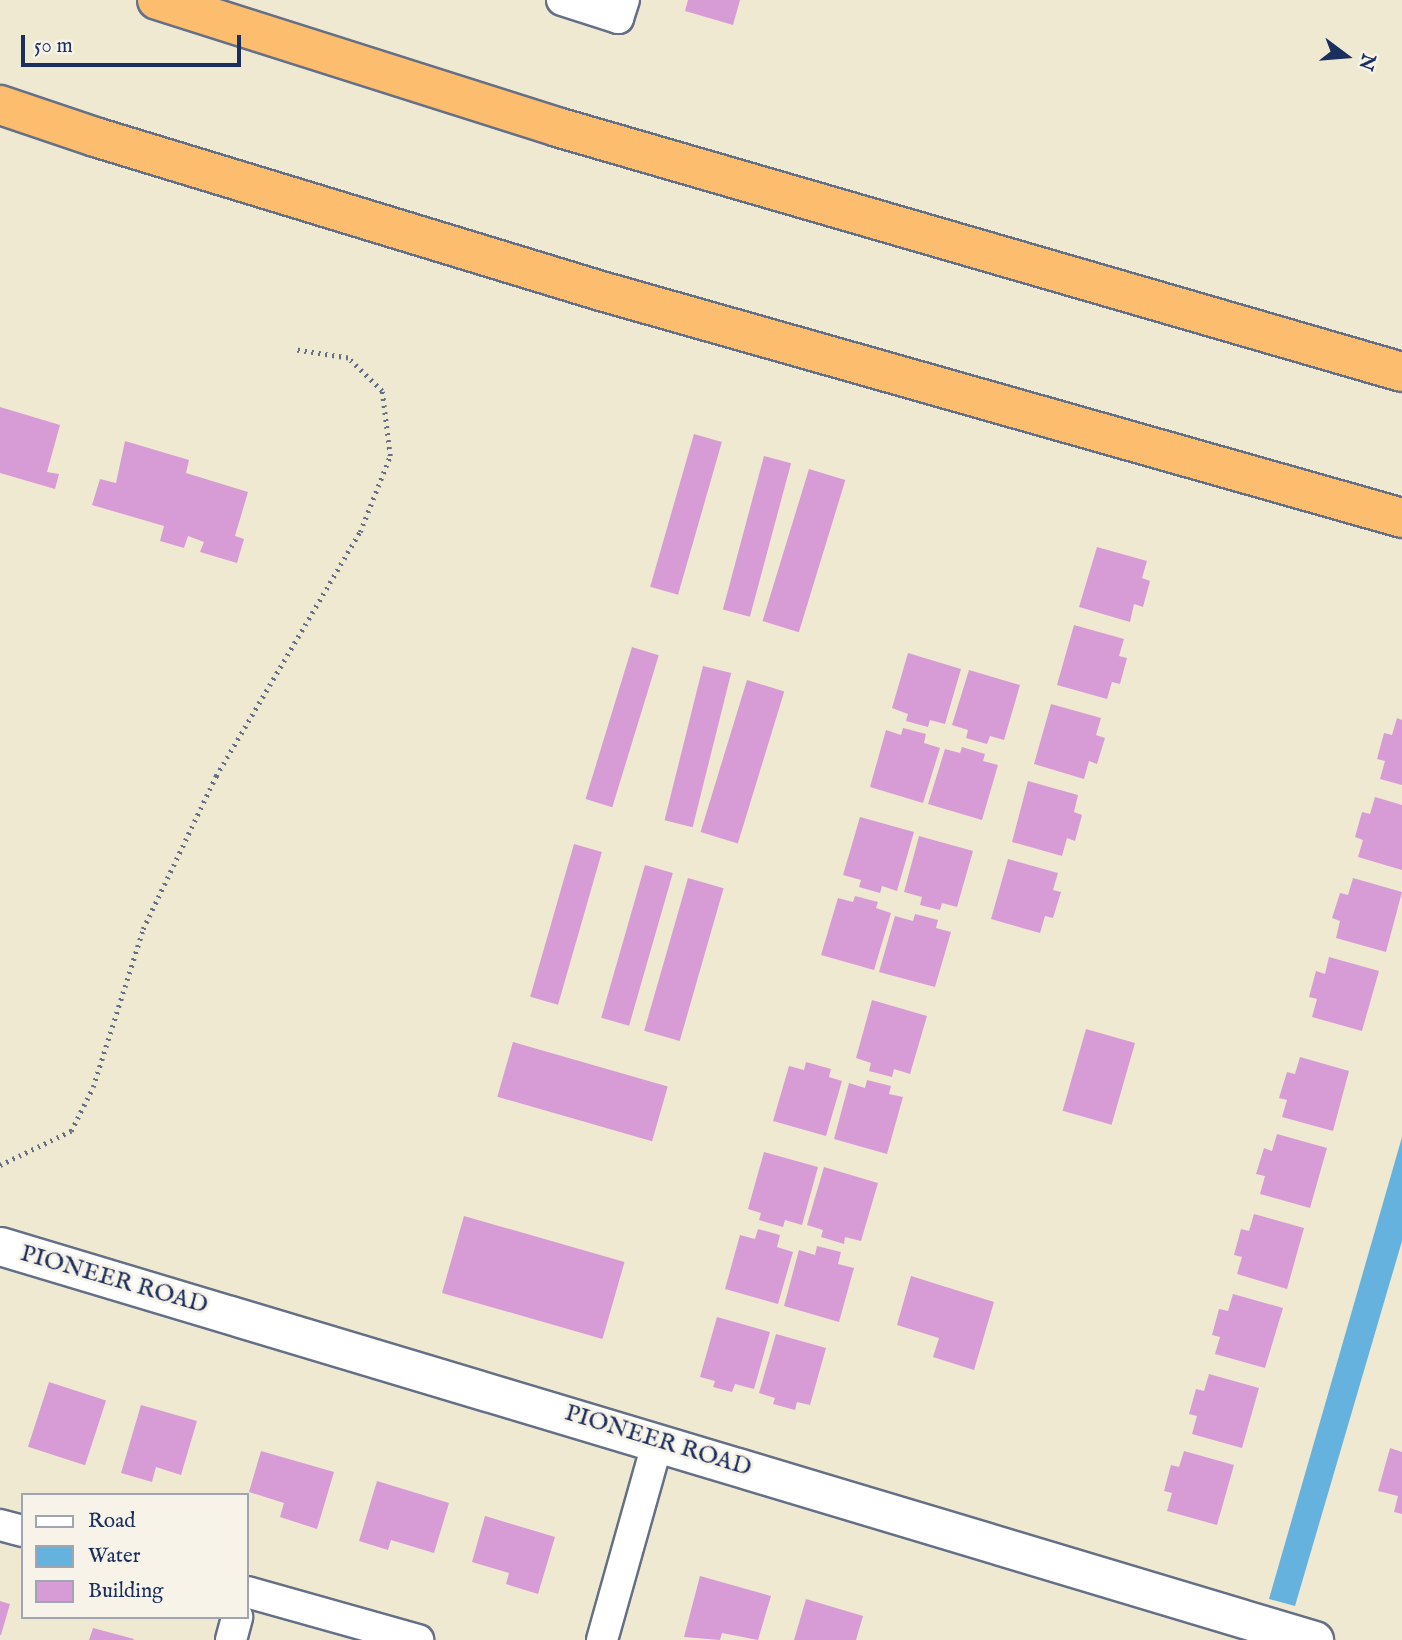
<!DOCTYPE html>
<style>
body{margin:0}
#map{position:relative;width:1402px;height:1640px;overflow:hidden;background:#efe9d2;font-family:"IM FELL English",serif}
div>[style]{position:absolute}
.water>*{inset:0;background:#66b2df}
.building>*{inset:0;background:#d79cd6;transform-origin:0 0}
.path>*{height:4.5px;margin-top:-2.25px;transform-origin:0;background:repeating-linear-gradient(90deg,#657087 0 2px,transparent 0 7px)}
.roads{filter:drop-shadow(2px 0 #657087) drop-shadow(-2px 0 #657087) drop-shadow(0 2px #657087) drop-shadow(0 -2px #657087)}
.minor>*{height:30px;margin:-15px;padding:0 15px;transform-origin:15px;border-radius:15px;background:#fff}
.tertiary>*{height:37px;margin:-18.5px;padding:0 18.5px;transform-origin:18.5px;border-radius:18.5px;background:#fff}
.motorway>*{height:38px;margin:-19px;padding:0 19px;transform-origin:19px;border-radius:19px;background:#fcbd6f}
span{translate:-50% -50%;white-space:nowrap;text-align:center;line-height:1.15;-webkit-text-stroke:6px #f7f3e8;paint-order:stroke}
.street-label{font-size:24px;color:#1b2f5e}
.legend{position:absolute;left:21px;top:1493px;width:228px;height:126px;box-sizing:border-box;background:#f7f3e8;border:2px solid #9fa5b1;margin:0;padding:9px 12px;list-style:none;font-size:21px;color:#1b2f5e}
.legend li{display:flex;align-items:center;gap:14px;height:35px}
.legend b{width:35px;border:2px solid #9fa5b1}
.north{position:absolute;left:1311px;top:21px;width:70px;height:70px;-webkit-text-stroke:5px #f7f3e8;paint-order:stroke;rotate:106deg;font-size:19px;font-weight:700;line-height:28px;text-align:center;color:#1b2f5e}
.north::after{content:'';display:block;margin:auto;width:24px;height:32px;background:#1b2f5e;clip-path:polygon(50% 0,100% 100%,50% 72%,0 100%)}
.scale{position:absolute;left:21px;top:35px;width:220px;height:32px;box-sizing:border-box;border:4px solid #1b2f5e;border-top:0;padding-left:9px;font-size:21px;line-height:24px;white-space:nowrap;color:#1b2f5e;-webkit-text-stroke:5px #f7f3e8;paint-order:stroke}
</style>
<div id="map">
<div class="water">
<i style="clip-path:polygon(1402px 1137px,1402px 1241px,1295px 1606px,1269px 1599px)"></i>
</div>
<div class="building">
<i style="clip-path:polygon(688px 0,740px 0,733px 25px,685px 11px)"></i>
<i style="clip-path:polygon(0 407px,60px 425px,47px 472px,59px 474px,55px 489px,0 473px)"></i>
<i style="left:694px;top:434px;width:29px;height:159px;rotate:16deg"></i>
<i style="clip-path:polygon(125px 441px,189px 460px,186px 473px,248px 492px,235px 536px,244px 539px,237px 563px,200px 552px,204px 542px,188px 536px,184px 548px,160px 541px,164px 526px,92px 505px,100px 479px,116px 483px)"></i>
<i style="left:764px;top:456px;width:28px;height:159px;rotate:15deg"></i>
<i style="left:809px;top:469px;width:38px;height:159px;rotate:17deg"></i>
<i style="clip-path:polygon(1097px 547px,1147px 561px,1142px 578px,1150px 581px,1143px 607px,1134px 604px,1130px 622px,1079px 607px)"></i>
<i style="clip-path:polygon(1074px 625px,1124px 639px,1119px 656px,1127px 658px,1120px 684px,1112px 682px,1107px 699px,1057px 685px)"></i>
<i style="left:632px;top:647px;width:28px;height:159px;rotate:17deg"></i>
<i style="clip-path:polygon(908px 653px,961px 669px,945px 724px,930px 720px,928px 727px,906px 721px,908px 714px,892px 708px)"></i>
<i style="left:703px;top:666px;width:29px;height:159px;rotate:14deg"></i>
<i style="clip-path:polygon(969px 670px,1020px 685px,1004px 740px,990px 736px,987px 744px,966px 738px,968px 730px,952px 725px)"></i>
<i style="left:747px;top:680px;width:39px;height:159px;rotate:17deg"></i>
<i style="clip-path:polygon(1051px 704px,1101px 718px,1096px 735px,1105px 738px,1097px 764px,1089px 761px,1084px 779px,1034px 764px)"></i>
<i style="clip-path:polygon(1397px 718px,1402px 720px,1402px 785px,1380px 779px,1385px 761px,1377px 759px,1384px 733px,1392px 735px)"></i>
<i style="clip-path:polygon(903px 728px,926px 734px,924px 743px,940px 748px,923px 803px,870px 787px,886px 730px,901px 735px)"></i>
<i style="clip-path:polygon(962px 747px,985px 754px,983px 761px,998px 765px,982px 820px,928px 804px,945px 749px,960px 753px)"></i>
<i style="clip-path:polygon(1028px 781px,1078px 795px,1074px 812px,1082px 815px,1075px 841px,1067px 838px,1062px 856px,1012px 842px)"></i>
<i style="clip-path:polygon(1375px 797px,1402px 805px,1402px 870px,1358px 857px,1363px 840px,1355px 837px,1362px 812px,1370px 814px)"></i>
<i style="clip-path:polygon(860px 817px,914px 832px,897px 891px,882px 886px,880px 893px,859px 887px,861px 880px,843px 875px)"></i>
<i style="clip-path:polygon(919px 836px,973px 851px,957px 907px,942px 903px,940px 910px,920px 905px,922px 897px,904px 892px)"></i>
<i style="left:574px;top:844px;width:29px;height:159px;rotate:16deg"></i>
<i style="clip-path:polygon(1008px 859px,1058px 873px,1053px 890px,1061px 892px,1053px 918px,1045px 916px,1040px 933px,991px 919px)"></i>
<i style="left:645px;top:865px;width:29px;height:159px;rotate:16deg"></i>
<i style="left:688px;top:878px;width:37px;height:159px;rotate:16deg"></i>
<i style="clip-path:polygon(1353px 878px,1402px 892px,1386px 952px,1336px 938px,1340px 921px,1332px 918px,1340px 893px,1348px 895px)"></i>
<i style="clip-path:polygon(855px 896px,878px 902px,876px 908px,891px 913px,874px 970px,821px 955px,838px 898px,853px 902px)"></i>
<i style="clip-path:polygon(915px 914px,938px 920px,936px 928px,951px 932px,935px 987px,879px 972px,895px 916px,913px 921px)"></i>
<i style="clip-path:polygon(1329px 957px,1379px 971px,1362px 1031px,1312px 1017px,1317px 999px,1309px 997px,1316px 971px,1325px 974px)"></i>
<i style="clip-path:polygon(872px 1000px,927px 1016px,910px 1074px,894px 1069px,892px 1077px,869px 1071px,871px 1063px,856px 1058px)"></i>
<i style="left:1086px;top:1029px;width:51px;height:85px;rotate:16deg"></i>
<i style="left:513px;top:1042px;width:161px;height:57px;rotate:16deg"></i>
<i style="clip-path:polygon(1300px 1057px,1349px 1071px,1333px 1131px,1282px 1117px,1287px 1100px,1279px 1098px,1287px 1072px,1295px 1074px)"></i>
<i style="clip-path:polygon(806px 1062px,831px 1069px,829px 1077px,842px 1081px,826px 1136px,773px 1121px,789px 1066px,804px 1070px)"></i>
<i style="clip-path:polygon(867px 1080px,891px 1086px,889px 1094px,903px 1097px,887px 1154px,834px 1139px,849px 1083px,865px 1088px)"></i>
<i style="clip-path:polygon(1277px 1134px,1327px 1148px,1310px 1208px,1260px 1194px,1265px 1176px,1256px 1174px,1264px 1148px,1272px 1151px)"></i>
<i style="clip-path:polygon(764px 1152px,818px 1167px,802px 1225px,785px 1220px,783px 1227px,759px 1220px,761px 1213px,748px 1209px)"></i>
<i style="clip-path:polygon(824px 1167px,878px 1183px,861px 1241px,845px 1237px,844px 1244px,821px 1237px,823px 1230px,807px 1225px)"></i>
<i style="clip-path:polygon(1254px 1214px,1304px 1228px,1287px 1289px,1237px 1274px,1242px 1257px,1234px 1255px,1241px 1229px,1249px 1231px)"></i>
<i style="left:464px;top:1216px;width:167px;height:80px;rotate:16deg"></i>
<i style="clip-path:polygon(758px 1229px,780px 1235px,777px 1247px,793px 1252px,778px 1304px,725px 1289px,740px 1235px,755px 1239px)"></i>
<i style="clip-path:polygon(817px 1246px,841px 1252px,838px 1264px,854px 1268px,839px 1322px,784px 1306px,799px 1250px,815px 1255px)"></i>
<i style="clip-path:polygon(911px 1276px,994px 1302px,974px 1370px,933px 1357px,939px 1338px,897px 1325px)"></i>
<i style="clip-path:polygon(1233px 1294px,1283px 1308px,1265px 1368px,1215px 1354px,1220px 1337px,1212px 1335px,1219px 1309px,1228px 1311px)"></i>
<i style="clip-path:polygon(717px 1317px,770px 1332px,754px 1389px,735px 1384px,732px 1392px,713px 1387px,715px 1381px,700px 1377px)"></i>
<i style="clip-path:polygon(776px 1334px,826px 1348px,810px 1405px,797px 1402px,795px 1410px,773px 1404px,775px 1398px,759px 1393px)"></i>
<i style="clip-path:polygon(1209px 1374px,1259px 1388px,1242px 1448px,1192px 1434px,1197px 1416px,1189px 1414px,1196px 1389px,1204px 1391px)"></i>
<i style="left:49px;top:1382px;width:60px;height:68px;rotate:18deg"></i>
<i style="clip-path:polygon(141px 1405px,197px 1421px,181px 1475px,156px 1467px,152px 1482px,121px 1473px)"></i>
<i style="clip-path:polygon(1390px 1448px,1402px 1452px,1402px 1514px,1394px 1512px,1398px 1496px,1378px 1491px)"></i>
<i style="clip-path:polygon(261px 1451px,334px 1472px,317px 1529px,280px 1517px,284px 1503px,249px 1492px)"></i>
<i style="clip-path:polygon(1184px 1451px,1234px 1465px,1217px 1525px,1167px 1511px,1172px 1493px,1164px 1491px,1171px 1465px,1179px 1467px)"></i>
<i style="clip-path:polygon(377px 1481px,449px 1503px,434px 1553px,391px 1540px,388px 1550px,359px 1541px)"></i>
<i style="clip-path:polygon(485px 1516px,555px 1537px,538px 1594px,506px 1584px,509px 1573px,472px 1562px)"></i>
<i style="clip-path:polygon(700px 1576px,771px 1596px,758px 1640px,722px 1633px,720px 1640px,684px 1637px)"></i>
<i style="clip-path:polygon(806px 1599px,863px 1616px,856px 1640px,794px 1640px)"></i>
<i style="clip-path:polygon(0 1601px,10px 1604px,1px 1635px,0 1635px)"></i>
<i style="clip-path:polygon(93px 1628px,134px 1639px,133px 1640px,89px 1640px)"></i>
</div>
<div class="path">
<i style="left:0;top:1165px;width:79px;rotate:-25.6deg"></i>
<i style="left:71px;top:1131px;width:49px;rotate:-63.4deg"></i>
<i style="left:93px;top:1087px;width:166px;rotate:-72.4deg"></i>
<i style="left:143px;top:929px;width:170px;rotate:-64.5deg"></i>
<i style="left:216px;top:776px;width:283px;rotate:-59.5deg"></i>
<i style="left:360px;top:532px;width:82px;rotate:-68.5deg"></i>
<i style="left:390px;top:456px;width:65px;rotate:-97deg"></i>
<i style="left:382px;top:391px;width:47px;rotate:-135.9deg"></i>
<i style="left:348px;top:358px;width:52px;rotate:-171.1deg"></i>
</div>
<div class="roads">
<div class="minor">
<i style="left:562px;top:0;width:59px;rotate:17.8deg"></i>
<i style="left:618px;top:18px;width:19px;rotate:-72deg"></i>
<i style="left:0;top:1525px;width:24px;rotate:15deg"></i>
<i style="left:247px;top:1592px;width:178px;rotate:15.7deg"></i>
<i style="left:231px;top:1640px;width:24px;rotate:-75deg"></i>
<i style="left:602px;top:1640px;width:207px;rotate:-74.3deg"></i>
</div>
<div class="tertiary">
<i style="left:0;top:1246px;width:1372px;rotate:16.69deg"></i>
</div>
<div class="motorway">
<i style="left:157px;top:0;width:420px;rotate:17.6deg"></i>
<i style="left:557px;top:127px;width:880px;rotate:16.17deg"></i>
<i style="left:0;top:105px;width:100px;rotate:18.6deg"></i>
<i style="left:95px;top:137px;width:529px;rotate:16.93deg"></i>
<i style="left:601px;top:291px;width:833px;rotate:15.82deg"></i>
</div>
</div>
<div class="street-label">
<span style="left:114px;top:1280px;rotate:16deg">PIONEER ROAD</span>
<span style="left:658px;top:1441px;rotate:17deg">PIONEER ROAD</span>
</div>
<ul class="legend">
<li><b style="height:9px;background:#fff"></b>Road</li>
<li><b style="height:19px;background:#66b2df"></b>Water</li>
<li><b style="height:19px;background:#d79cd6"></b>Building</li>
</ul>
<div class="north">N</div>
<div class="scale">50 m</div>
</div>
